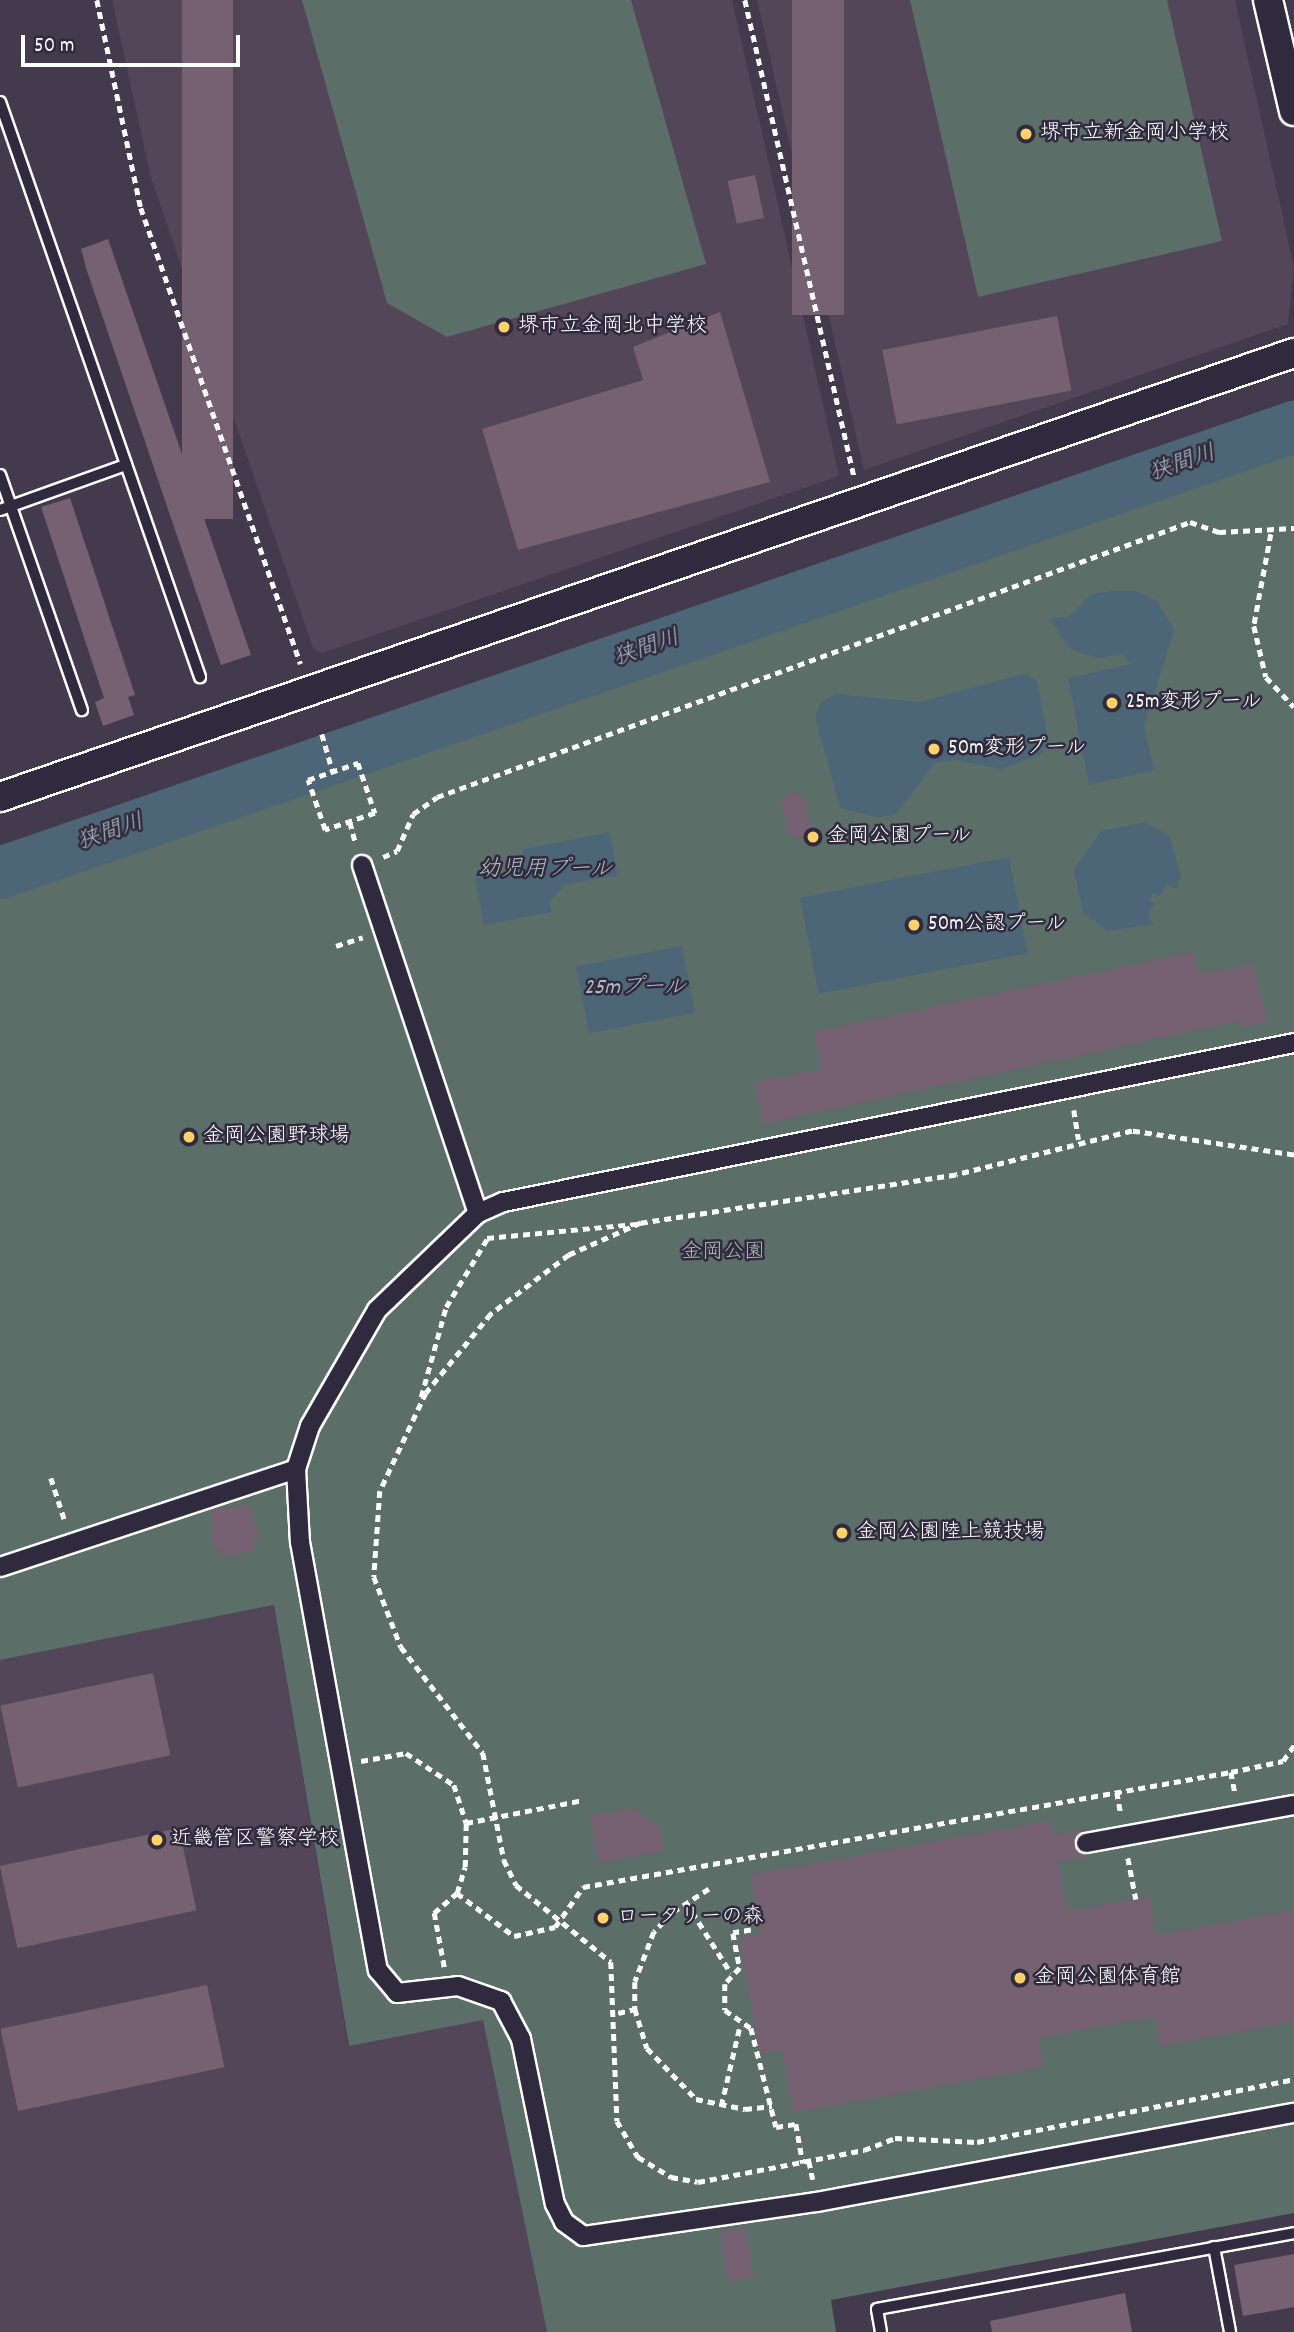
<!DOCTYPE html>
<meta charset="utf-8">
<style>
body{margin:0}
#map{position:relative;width:1294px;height:2332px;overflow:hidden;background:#443a4d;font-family:Dekko,"Klee One",sans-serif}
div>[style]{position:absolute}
.built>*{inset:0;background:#534658}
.green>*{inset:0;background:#5b6f68}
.water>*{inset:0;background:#4d6677;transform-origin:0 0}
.river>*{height:52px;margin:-26px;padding:0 26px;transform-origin:26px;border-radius:26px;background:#4d6677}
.building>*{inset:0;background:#756172;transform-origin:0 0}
.path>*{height:4.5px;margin-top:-2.25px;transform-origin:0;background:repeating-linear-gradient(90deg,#fff 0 7px,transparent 0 12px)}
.roads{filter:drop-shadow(2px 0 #fff) drop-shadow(-2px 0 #fff) drop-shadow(0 2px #fff) drop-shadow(0 -2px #fff)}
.service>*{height:10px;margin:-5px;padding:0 5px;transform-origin:5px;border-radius:5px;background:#2f2a3d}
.pedestrian>*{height:18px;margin:-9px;padding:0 9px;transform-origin:9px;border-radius:9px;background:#2f2a3d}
.tertiary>*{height:28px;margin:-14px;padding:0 14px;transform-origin:14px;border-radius:14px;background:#2f2a3d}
.dots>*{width:19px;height:19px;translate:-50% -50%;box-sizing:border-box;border:4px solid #2f2a3d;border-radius:50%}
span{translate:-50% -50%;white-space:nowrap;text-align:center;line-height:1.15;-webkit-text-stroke:5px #2f2a3d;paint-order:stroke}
.poi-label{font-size:21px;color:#fff}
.left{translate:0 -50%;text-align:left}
.park-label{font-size:21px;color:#adb7b4}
.water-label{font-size:23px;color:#afbac2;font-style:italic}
.scale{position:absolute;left:21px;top:35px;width:219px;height:32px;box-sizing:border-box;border:4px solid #fff;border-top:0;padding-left:9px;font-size:21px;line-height:24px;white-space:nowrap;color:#fff;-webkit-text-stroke:5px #2f2a3d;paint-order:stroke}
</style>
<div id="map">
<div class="built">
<i style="clip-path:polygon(112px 0,732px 0,839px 476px,322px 653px,313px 648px,151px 178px)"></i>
<i style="clip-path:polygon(757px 0,1235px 0,1294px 268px,1288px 324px,864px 470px)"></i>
<i style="clip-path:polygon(274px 1605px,348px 2045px,483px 2020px,547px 2332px,0 2332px,0 1660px)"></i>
</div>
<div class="green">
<i style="clip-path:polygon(302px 0,631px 0,706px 264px,447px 337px,387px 303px)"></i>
<i style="clip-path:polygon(910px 0,1167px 0,1222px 241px,978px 297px)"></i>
<i style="clip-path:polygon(1294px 451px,1294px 2213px,831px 2300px,836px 2332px,547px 2332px,483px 2020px,349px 2046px,274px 1605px,0 1660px,0 899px)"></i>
</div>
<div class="water">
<i style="clip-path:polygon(1110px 591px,1135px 591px,1157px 601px,1174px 630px,1144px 727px,1154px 770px,1089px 785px,1068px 678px,1131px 664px,1122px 655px,1097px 658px,1070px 649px,1050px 619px,1070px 616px,1091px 594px)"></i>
<i style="clip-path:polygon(1026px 673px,1037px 682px,1049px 743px,1040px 755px,1001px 769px,956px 760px,935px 763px,896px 814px,880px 818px,840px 808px,815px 716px,822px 701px,837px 694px,920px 702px)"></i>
<i style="clip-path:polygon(1146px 822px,1170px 837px,1181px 877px,1175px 889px,1167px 885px,1160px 896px,1153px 893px,1149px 901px,1155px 904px,1147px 915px,1154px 924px,1108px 931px,1083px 913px,1074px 870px,1101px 831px)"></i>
<i style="clip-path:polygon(609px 832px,618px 875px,565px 885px,550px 900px,552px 912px,484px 925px,475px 879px,517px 870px,524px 849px)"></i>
<i style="left:1009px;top:857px;width:98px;height:213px;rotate:79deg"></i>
<i style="left:682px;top:946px;width:68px;height:108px;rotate:79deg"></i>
</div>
<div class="river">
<i style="left:0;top:873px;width:1369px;rotate:-19.02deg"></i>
</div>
<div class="building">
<i style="left:182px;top:0;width:51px;height:519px"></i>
<i style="left:792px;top:0;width:52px;height:315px"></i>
<i style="left:755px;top:175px;width:44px;height:28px;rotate:78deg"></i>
<i style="clip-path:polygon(108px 239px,251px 655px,221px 665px,87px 271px,81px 249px)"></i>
<i style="clip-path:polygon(720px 312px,770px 482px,518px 550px,482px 429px,643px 380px,633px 347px)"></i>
<i style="left:1057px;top:316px;width:76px;height:178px;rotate:79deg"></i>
<i style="clip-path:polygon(70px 498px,135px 695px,128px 697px,134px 715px,103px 726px,95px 702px,104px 698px,41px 507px)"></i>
<i style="clip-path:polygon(791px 791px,804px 797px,811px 828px,802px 839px,788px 832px,781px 802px)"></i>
<i style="clip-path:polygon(1194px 952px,1199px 974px,1253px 964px,1268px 1022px,1241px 1028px,1240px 1021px,763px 1124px,755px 1082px,822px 1069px,814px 1032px)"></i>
<i style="clip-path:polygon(248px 1504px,260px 1540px,252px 1542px,254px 1551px,221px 1557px,220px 1548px,213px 1549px,212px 1510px)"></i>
<i style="left:153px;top:1673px;width:84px;height:156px;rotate:78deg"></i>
<i style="clip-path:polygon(632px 1808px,660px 1828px,664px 1851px,598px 1863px,590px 1816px)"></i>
<i style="clip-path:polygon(1050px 1821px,1053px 1835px,1084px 1829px,1075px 1844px,1089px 1857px,1058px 1863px,1067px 1911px,1149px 1896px,1156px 1935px,1294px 1910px,1294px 2022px,1161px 2046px,1155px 2017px,1039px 2038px,1044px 2067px,794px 2113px,782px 2050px,760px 2054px,739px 1938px,761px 1934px,750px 1875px)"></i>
<i style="left:179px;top:1828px;width:84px;height:183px;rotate:78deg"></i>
<i style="left:207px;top:1985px;width:84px;height:211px;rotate:78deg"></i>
<i style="left:746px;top:2228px;width:51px;height:26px;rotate:82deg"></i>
<i style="clip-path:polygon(1294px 2254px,1294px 2307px,1243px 2316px,1234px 2265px)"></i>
<i style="clip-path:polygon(1125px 2293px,1132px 2332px,992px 2332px,990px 2321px)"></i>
</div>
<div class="path">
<i style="left:97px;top:0;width:213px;rotate:78.1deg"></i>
<i style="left:141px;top:208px;width:483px;rotate:70.7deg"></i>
<i style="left:745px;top:0;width:489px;rotate:77.1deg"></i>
<i style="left:1271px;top:534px;width:94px;rotate:100.5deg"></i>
<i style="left:1254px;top:626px;width:52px;rotate:76.8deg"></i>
<i style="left:1266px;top:677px;width:41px;rotate:47deg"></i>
<i style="left:322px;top:734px;width:40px;rotate:74deg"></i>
<i style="left:358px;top:763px;width:53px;rotate:71.2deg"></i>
<i style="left:375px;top:813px;width:53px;rotate:161.2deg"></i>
<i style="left:325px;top:830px;width:53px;rotate:-108.8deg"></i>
<i style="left:308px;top:780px;width:53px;rotate:-18.8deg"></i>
<i style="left:350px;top:822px;width:23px;rotate:75deg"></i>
<i style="left:383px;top:857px;width:15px;rotate:-23deg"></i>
<i style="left:397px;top:851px;width:40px;rotate:-66.6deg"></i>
<i style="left:413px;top:814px;width:29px;rotate:-35deg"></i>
<i style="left:437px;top:797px;width:802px;rotate:-20.06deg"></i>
<i style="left:1190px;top:522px;width:31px;rotate:19deg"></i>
<i style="left:1219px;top:532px;width:75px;rotate:-3.1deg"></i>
<i style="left:336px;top:946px;width:28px;rotate:-18deg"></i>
<i style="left:1074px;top:1110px;width:30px;rotate:81deg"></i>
<i style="left:1294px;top:1155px;width:164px;rotate:-171.6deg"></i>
<i style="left:1132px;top:1131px;width:181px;rotate:166deg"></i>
<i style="left:956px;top:1175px;width:319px;rotate:171.3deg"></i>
<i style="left:641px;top:1223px;width:79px;rotate:156deg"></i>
<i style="left:569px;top:1255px;width:98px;rotate:142.9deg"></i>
<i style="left:491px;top:1314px;width:102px;rotate:129.4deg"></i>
<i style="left:426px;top:1393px;width:108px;rotate:115.1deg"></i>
<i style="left:380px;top:1491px;width:86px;rotate:94deg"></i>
<i style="left:374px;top:1577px;width:75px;rotate:68.9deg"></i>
<i style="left:401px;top:1647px;width:134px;rotate:52.3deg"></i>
<i style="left:483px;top:1753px;width:109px;rotate:78.9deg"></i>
<i style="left:504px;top:1860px;width:28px;rotate:64deg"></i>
<i style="left:516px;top:1885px;width:122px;rotate:39deg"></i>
<i style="left:611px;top:1962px;width:159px;rotate:87.8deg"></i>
<i style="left:617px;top:2121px;width:42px;rotate:59.7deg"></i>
<i style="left:638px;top:2157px;width:39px;rotate:31deg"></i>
<i style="left:671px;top:2177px;width:27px;rotate:10deg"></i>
<i style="left:698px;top:2182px;width:169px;rotate:-10.9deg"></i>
<i style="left:864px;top:2150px;width:33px;rotate:-21deg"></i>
<i style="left:895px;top:2138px;width:82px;rotate:2.8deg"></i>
<i style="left:977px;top:2142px;width:323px;rotate:-11.2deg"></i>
<i style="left:487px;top:1238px;width:150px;rotate:-5.4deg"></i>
<i style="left:421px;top:1397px;width:93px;rotate:-74.5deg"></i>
<i style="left:446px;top:1307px;width:79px;rotate:-58.9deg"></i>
<i style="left:51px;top:1478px;width:45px;rotate:72deg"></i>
<i style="left:361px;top:1761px;width:46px;rotate:-10.1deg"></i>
<i style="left:406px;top:1753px;width:58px;rotate:33.7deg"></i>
<i style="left:454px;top:1785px;width:40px;rotate:72deg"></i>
<i style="left:466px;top:1823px;width:119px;rotate:-11.1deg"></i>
<i style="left:1231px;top:1772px;width:53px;rotate:-11.9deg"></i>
<i style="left:1283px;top:1761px;width:19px;rotate:-55deg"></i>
<i style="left:1117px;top:1792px;width:23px;rotate:80deg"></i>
<i style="left:1128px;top:1858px;width:42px;rotate:79deg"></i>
<i style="left:709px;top:1889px;width:44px;rotate:147deg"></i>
<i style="left:672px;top:1913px;width:26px;rotate:133deg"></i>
<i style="left:654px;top:1932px;width:53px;rotate:110.8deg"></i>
<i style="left:635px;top:1982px;width:27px;rotate:90deg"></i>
<i style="left:635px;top:2009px;width:41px;rotate:72.9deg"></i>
<i style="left:647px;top:2048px;width:71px;rotate:46.1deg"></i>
<i style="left:696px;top:2099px;width:50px;rotate:11.5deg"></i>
<i style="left:745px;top:2109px;width:27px;rotate:-6deg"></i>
<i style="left:457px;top:1893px;width:27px;rotate:-73deg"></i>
<i style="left:465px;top:1867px;width:44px;rotate:-88.7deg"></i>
<i style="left:686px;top:1902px;width:84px;rotate:57.6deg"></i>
<i style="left:749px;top:1918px;width:12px;rotate:81deg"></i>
<i style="left:751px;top:1930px;width:18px;rotate:171deg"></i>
<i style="left:733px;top:1933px;width:36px;rotate:79deg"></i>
<i style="left:740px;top:1968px;width:22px;rotate:133deg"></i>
<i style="left:725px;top:1984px;width:26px;rotate:90deg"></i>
<i style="left:725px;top:2010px;width:32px;rotate:35deg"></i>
<i style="left:751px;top:2028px;width:102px;rotate:75.8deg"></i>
<i style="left:776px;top:2127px;width:20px;rotate:-9deg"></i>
<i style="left:796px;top:2124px;width:40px;rotate:80deg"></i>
<i style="left:444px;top:1967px;width:55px;rotate:-100.5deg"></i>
<i style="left:434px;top:1913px;width:30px;rotate:-41deg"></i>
<i style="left:457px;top:1893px;width:71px;rotate:37deg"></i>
<i style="left:514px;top:1936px;width:42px;rotate:-12.4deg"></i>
<i style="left:555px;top:1927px;width:49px;rotate:-55deg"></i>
<i style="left:583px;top:1887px;width:658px;rotate:-10.06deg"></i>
<i style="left:1231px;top:1772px;width:21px;rotate:79deg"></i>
<i style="left:618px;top:2013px;width:17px;rotate:-13deg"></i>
<i style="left:721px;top:2106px;width:83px;rotate:-76.8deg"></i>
<i style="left:809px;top:2161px;width:19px;rotate:78deg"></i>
</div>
<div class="roads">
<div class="service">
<i style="left:0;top:102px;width:609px;rotate:70.82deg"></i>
<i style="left:0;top:475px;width:249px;rotate:70.8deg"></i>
<i style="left:0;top:510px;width:134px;rotate:-19.7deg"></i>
<i style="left:1214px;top:2247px;width:86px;rotate:79.3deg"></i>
<i style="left:881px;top:2332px;width:23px;rotate:-100deg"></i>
<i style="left:877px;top:2309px;width:424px;rotate:-10.3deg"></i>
</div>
<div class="pedestrian">
<i style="left:362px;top:865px;width:367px;rotate:71.6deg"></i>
<i style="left:1294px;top:1043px;width:807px;rotate:168.63deg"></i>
<i style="left:503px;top:1202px;width:27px;rotate:156deg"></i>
<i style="left:478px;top:1213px;width:140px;rotate:136.2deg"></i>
<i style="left:377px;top:1310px;width:134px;rotate:120deg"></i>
<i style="left:310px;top:1426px;width:45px;rotate:108deg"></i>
<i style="left:296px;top:1469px;width:73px;rotate:86.9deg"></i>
<i style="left:300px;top:1542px;width:435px;rotate:79.7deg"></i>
<i style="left:378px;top:1970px;width:30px;rotate:50deg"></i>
<i style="left:397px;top:1993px;width:61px;rotate:-6.5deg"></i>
<i style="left:458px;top:1986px;width:46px;rotate:19.2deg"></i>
<i style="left:501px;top:2001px;width:43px;rotate:62.2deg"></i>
<i style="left:521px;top:2039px;width:168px;rotate:78.4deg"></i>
<i style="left:555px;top:2204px;width:20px;rotate:63deg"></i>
<i style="left:564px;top:2222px;width:24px;rotate:36deg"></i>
<i style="left:583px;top:2236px;width:236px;rotate:-8.3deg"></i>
<i style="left:817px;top:2202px;width:485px;rotate:-10.6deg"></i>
<i style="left:0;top:1567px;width:312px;rotate:-18.3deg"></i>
<i style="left:1086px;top:1843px;width:211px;rotate:-10.4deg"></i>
</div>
<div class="tertiary">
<i style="left:1268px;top:0;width:114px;rotate:76.8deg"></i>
<i style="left:0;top:797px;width:1368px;rotate:-18.94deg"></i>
</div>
</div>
<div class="dots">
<i style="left:1026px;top:134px;background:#ffd166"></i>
<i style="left:504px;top:327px;background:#ffd166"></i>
<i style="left:1112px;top:703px;background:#ffd166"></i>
<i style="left:934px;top:749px;background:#ffd166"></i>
<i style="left:813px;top:837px;background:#ffd166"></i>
<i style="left:914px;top:925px;background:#ffd166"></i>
<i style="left:189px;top:1137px;background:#ffd166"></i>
<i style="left:842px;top:1533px;background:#ffd166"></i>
<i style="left:157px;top:1840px;background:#ffd166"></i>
<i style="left:603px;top:1918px;background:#ffd166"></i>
<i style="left:1020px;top:1978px;background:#ffd166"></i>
</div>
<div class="poi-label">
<span class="left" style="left:1040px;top:134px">堺市立新金岡小学校</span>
<span class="left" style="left:518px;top:327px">堺市立金岡北中学校</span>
<span class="left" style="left:1126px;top:703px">25m変形プール</span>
<span class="left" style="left:948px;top:749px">50m変形プール</span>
<span class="left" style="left:827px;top:837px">金岡公園プール</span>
<span class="left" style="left:928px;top:925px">50m公認プール</span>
<span class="left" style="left:203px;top:1137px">金岡公園野球場</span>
<span class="left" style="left:856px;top:1533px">金岡公園陸上競技場</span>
<span class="left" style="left:171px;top:1840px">近畿管区警察学校</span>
<span class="left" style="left:617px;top:1918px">ロータリーの森</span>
<span class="left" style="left:1034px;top:1978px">金岡公園体育館</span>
</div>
<div class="park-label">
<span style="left:723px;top:1253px">金岡公園</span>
</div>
<div class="water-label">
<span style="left:1183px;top:465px;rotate:-19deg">狭間川</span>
<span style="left:647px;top:650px;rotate:-19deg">狭間川</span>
<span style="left:111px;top:834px;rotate:-19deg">狭間川</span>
<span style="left:545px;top:871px">幼児用プール</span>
<span style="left:635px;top:989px">25mプール</span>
</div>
<div class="scale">50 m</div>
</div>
